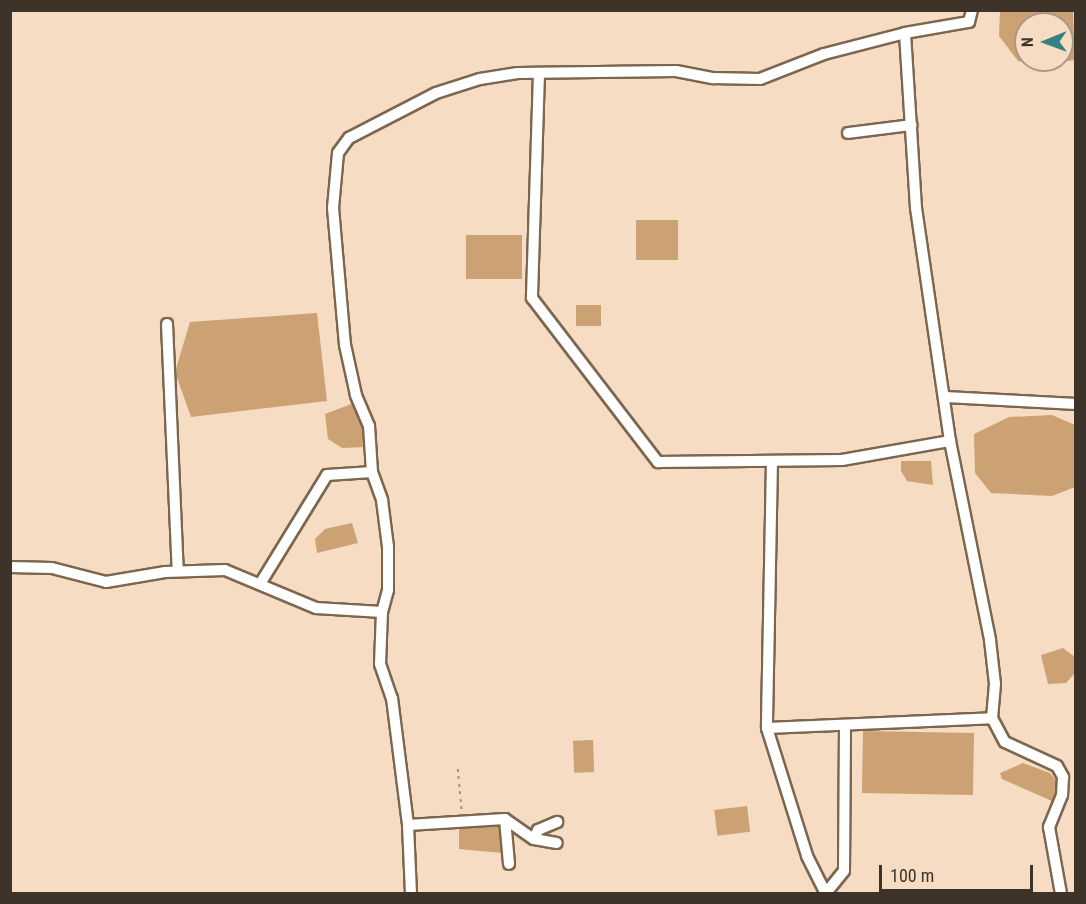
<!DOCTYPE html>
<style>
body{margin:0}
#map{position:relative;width:1086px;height:904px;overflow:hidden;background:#f5dcc3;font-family:"Roboto Condensed",sans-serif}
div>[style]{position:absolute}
.water>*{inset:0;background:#cca174;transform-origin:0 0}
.path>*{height:1.5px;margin-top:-0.75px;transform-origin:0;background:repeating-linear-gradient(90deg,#a49280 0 3px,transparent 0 7.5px)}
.roads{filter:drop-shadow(2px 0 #7c6650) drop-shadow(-2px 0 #7c6650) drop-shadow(0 2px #7c6650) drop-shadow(0 -2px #7c6650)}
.street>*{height:10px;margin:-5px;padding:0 5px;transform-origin:5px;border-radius:5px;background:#fff}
span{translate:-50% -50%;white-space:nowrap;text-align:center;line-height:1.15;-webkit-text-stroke:4.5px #f5dcc3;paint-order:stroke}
.frame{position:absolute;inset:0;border:12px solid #3d3329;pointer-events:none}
.north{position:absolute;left:1014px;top:12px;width:60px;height:60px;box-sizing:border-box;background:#f5dcc3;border:2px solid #ab9885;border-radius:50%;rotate:269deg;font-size:16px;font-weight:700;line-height:24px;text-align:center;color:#3d3329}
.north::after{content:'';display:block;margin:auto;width:21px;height:27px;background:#367f83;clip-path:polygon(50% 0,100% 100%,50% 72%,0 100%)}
.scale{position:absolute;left:879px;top:865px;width:154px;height:27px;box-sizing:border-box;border:3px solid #3d3329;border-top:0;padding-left:8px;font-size:18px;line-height:21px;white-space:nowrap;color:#3d3329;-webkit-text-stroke:4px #f5dcc3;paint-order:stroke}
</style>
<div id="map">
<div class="water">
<i style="clip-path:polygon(evenodd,1000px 11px,1073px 11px,1075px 60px,1038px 65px,1018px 61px,999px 36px,1000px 11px,1026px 24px,1062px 24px,1062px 60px,1026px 60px,1026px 24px)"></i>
<i style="left:636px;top:220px;width:42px;height:40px"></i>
<i style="left:466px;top:235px;width:56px;height:44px"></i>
<i style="left:576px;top:305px;width:25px;height:21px"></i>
<i style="clip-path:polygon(317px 313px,327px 401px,191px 417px,175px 372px,190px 322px)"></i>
<i style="clip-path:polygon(354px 403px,368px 438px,365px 447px,342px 448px,328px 439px,325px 414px)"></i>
<i style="clip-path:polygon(1052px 415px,1075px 425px,1075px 487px,1052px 496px,991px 493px,975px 473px,974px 434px,1009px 417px)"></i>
<i style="clip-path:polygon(901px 461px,931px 461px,933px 485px,907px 481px,901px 471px)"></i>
<i style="clip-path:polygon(352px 523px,358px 543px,317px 553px,315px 539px,325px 529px)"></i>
<i style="clip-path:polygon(1063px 648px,1075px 657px,1075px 673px,1066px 683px,1048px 684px,1041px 655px)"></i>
<i style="left:974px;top:733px;width:62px;height:111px;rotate:91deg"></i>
<i style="left:593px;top:740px;width:32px;height:20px;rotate:88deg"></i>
<i style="clip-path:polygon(1023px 763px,1050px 773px,1058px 783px,1052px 801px,1002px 779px,1000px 773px)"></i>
<i style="left:747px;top:806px;width:26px;height:33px;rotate:83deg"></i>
<i style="clip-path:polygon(501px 823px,502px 853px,459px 849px,459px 826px)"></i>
</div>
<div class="path">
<i style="left:458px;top:769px;width:43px;rotate:84.7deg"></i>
</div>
<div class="roads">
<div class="street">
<i style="left:539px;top:73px;width:225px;rotate:91.8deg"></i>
<i style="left:532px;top:298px;width:207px;rotate:52.5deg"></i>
<i style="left:658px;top:462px;width:184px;rotate:-0.6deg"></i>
<i style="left:842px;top:460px;width:110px;rotate:-10deg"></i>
<i style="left:950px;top:441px;width:235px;rotate:-98.3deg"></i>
<i style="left:916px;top:208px;width:175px;rotate:-93.6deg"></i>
<i style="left:848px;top:133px;width:64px;rotate:-7.2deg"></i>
<i style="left:167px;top:324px;width:247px;rotate:87.5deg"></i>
<i style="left:946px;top:397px;width:130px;rotate:3.1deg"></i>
<i style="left:950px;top:441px;width:203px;rotate:78.6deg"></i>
<i style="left:990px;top:640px;width:44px;rotate:83.5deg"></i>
<i style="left:995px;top:684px;width:34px;rotate:95deg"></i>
<i style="left:772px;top:461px;width:267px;rotate:91.1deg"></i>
<i style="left:767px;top:728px;width:134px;rotate:72.6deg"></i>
<i style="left:807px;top:856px;width:42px;rotate:63.4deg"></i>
<i style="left:372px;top:472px;width:30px;rotate:70deg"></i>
<i style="left:382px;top:500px;width:47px;rotate:82.7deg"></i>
<i style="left:388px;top:547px;width:43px;rotate:90deg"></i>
<i style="left:388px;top:590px;width:23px;rotate:105deg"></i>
<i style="left:10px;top:567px;width:42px;rotate:1.4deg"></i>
<i style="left:52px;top:568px;width:56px;rotate:14.5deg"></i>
<i style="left:106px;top:582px;width:60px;rotate:-9.6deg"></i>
<i style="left:165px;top:572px;width:60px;rotate:-1.9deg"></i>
<i style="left:225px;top:570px;width:99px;rotate:22.7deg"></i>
<i style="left:316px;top:608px;width:66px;rotate:3.5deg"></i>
<i style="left:382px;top:612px;width:52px;rotate:92.2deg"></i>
<i style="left:380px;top:664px;width:36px;rotate:71deg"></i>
<i style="left:392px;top:698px;width:128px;rotate:82.8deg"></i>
<i style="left:408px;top:825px;width:97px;rotate:-3.5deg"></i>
<i style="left:505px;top:819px;width:45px;rotate:84.9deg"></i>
<i style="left:260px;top:584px;width:128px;rotate:-58.4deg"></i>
<i style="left:327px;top:475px;width:45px;rotate:-3.8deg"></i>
<i style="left:372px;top:472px;width:46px;rotate:-93.7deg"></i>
<i style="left:369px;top:426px;width:34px;rotate:-113deg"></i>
<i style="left:356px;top:395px;width:51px;rotate:-102.4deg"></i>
<i style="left:345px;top:345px;width:138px;rotate:-95deg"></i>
<i style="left:333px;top:208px;width:55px;rotate:-84.8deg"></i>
<i style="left:338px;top:153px;width:19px;rotate:-54deg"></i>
<i style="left:349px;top:138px;width:98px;rotate:-27.3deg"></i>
<i style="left:436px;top:93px;width:46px;rotate:-17.7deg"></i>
<i style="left:480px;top:79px;width:38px;rotate:-9deg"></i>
<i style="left:518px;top:73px;width:158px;rotate:-0.7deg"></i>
<i style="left:676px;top:71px;width:38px;rotate:11deg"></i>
<i style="left:713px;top:78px;width:47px;rotate:1.2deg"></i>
<i style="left:760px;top:79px;width:69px;rotate:-21.3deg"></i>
<i style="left:824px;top:54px;width:84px;rotate:-14.5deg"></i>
<i style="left:905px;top:33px;width:65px;rotate:-9.8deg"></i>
<i style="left:969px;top:22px;width:12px;rotate:-76deg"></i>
<i style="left:767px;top:728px;width:225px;rotate:-2.5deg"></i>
<i style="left:992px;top:718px;width:27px;rotate:62deg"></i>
<i style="left:1005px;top:742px;width:57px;rotate:24.8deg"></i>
<i style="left:1057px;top:766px;width:13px;rotate:61deg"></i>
<i style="left:1063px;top:777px;width:18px;rotate:93deg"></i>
<i style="left:1062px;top:795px;width:35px;rotate:112deg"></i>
<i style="left:1049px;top:827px;width:68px;rotate:79.8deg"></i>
<i style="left:505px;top:819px;width:35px;rotate:35deg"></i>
<i style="left:534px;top:839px;width:23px;rotate:10deg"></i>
<i style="left:408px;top:825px;width:69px;rotate:87.5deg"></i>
<i style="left:534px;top:839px;width:10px;rotate:-66deg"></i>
<i style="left:538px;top:830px;width:21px;rotate:-23deg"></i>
<i style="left:826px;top:893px;width:28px;rotate:-51deg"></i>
<i style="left:844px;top:871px;width:146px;rotate:-89.6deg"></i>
</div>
</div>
<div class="frame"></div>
<div class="north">N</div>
<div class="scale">100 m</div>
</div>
